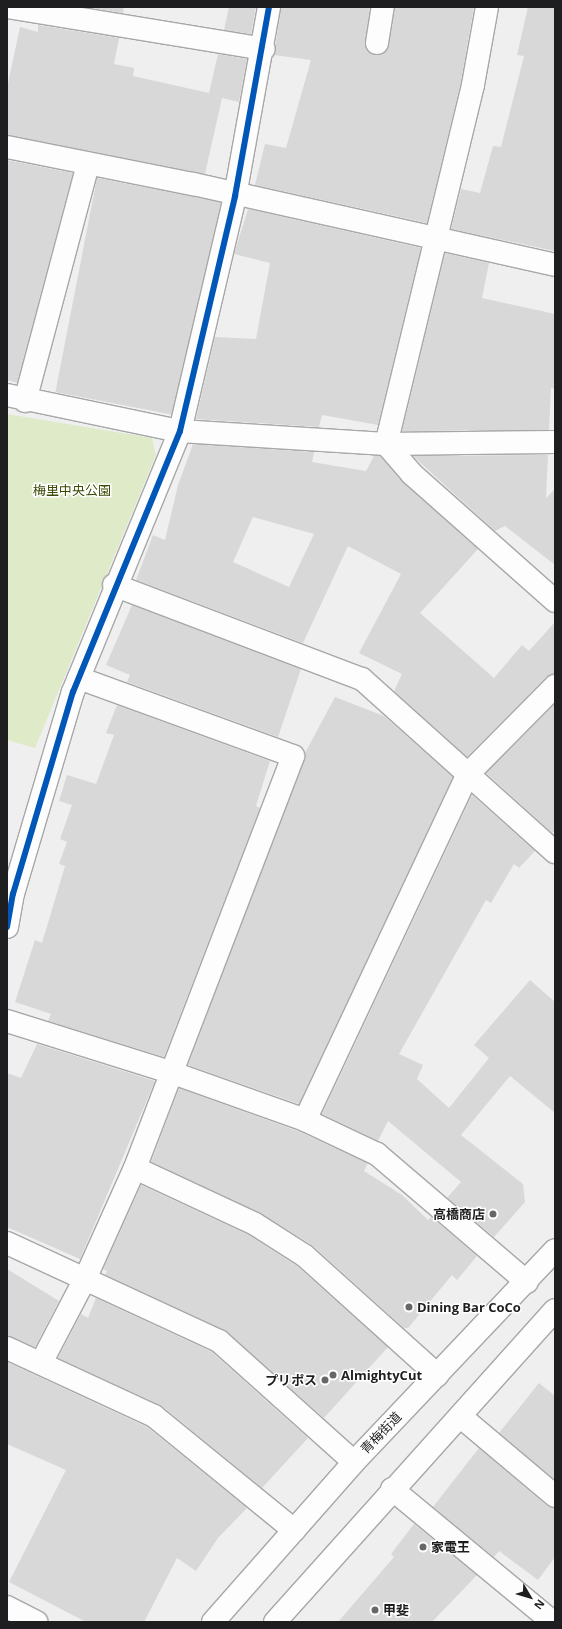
<!DOCTYPE html>
<meta charset="utf-8">
<style>
body{margin:0}
#map{position:relative;width:562px;height:1629px;overflow:hidden;background:#efeff0;font-family:"Open Sans","Noto Sans JP",sans-serif}
div>[style]{position:absolute}
.green>*{inset:0;background:#dfeac8}
.building>*{inset:0;background:#d8d8d8;transform-origin:0 0}
.roads{filter:drop-shadow(1px 0 #a7a7a8) drop-shadow(-1px 0 #a7a7a8) drop-shadow(0 1px #a7a7a8) drop-shadow(0 -1px #a7a7a8)}
.minor>*{height:22px;margin:-11px;padding:0 11px;transform-origin:11px;border-radius:11px;background:#fdfdfd}
.major>*{height:22px;margin:-11px;padding:0 11px;transform-origin:11px;border-radius:11px;background:#fdfdfd}
.cycleway>*{height:6px;margin:-3px;padding:0 3px;transform-origin:3px;border-radius:3px;background:#0057b8}
.dots>*{width:11px;height:11px;translate:-50% -50%;box-sizing:border-box;border:2px solid #fff;border-radius:50%}
span{translate:-50% -50%;white-space:nowrap;text-align:center;line-height:1.15;-webkit-text-stroke:3px #fff;paint-order:stroke}
.park-label{font-size:13px;color:#3b4a06}
.poi-label{font-size:13px;color:#1e1e20;font-weight:700}
.right{translate:-100% -50%;text-align:right}
.left{translate:0 -50%;text-align:left}
.street-label{font-size:13px;color:#1e1e20}
.frame{position:absolute;inset:0;border:8px solid #1e1e20;pointer-events:none}
.north{position:absolute;left:510px;top:1577px;width:40px;height:40px;-webkit-text-stroke:3px #fff;paint-order:stroke;rotate:128deg;font-size:11px;font-weight:700;line-height:16px;text-align:center;color:#1e1e20}
.north::after{content:'';display:block;margin:auto;width:14px;height:18px;background:#1e1e20;clip-path:polygon(50% 0,100% 100%,50% 72%,0 100%)}
</style>
<div id="map">
<div class="green">
<i style="clip-path:polygon(7px 414px,152px 438px,156px 455px,35px 748px,7px 740px)"></i>
</div>
<div class="building">
<i style="clip-path:polygon(85px 7px,124px 7px,123px 13px)"></i>
<i style="clip-path:polygon(229px 7px,256px 7px,251px 34px,224px 30px)"></i>
<i style="clip-path:polygon(281px 7px,370px 7px,365px 47px,375px 55px,382px 55px,389px 45px,395px 7px,474px 7px,461px 82px,427px 223px,255px 185px,265px 144px,286px 148px,311px 60px,274px 55px)"></i>
<i style="clip-path:polygon(528px 7px,555px 7px,555px 251px,451px 229px,461px 189px,480px 193px,493px 146px,501px 147px,524px 56px,517px 55px)"></i>
<i style="clip-path:polygon(38px 25px,119px 38px,114px 64px,134px 68px,133px 76px,209px 93px,218px 54px,247px 59px,239px 102px,222px 98px,205px 174px,7px 135px,7px 88px,20px 27px,38px 32px)"></i>
<i style="clip-path:polygon(7px 160px,73px 173px,17px 383px,7px 380px)"></i>
<i style="left:97px;top:178px;width:126px;height:218px;rotate:11deg"></i>
<i style="clip-path:polygon(248px 209px,421px 248px,378px 425px,322px 415px,319px 427px,196px 419px,215px 337px,256px 339px,270px 263px,234px 254px)"></i>
<i style="clip-path:polygon(445px 253px,489px 263px,482px 298px,555px 314px,555px 389px,551px 388px,549px 430px,402px 431px)"></i>
<i style="clip-path:polygon(evenodd,193px 444px,314px 452px,312px 462px,366px 471px,374px 456px,380px 456px,404px 483px,478px 549px,420px 613px,494px 678px,522px 645px,529px 651px,555px 622px,555px 674px,546px 677px,467px 757px,394px 691px,402px 674px,359px 653px,401px 574px,348px 546px,303px 643px,136px 580px,153px 535px,165px 540px,178px 485px,193px 444px,253px 517px,314px 534px,289px 587px,233px 562px,253px 517px)"></i>
<i style="clip-path:polygon(548px 455px,546px 498px,555px 489px,555px 565px,505px 526px,495px 531px,413px 456px)"></i>
<i style="clip-path:polygon(132px 605px,301px 669px,278px 737px,127px 682px,130px 675px,106px 665px)"></i>
<i style="clip-path:polygon(335px 697px,384px 716px,453px 777px,299px 1104px,188px 1065px,305px 753px)"></i>
<i style="clip-path:polygon(555px 704px,555px 830px,552px 833px,486px 773px)"></i>
<i style="clip-path:polygon(117px 705px,270px 761px,256px 806px,260px 808px,164px 1057px,48px 1021px,51px 1014px,15px 1002px,35px 940px,42px 943px,65px 866px,59px 864px,67px 842px,60px 839px,72px 805px,59px 801px,67px 775px,96px 784px,114px 735px,106px 733px)"></i>
<i style="clip-path:polygon(472px 795px,535px 851px,519px 868px,514px 864px,491px 903px,486px 900px,399px 1054px,423px 1065px,417px 1079px,449px 1108px,489px 1058px,474px 1045px,530px 980px,555px 1002px,555px 1113px,510px 1076px,461px 1135px,523px 1184px,525px 1202px,494px 1237px,447px 1198px,461px 1182px,388px 1121px,378px 1141px,322px 1114px)"></i>
<i style="clip-path:polygon(37px 1044px,155px 1081px,80px 1259px,7px 1227px,7px 1073px,21px 1078px)"></i>
<i style="clip-path:polygon(179px 1088px,300px 1132px,368px 1163px,364px 1171px,402px 1195px,428px 1220px,431px 1217px,477px 1256px,457px 1280px,452px 1275px,408px 1328px,404px 1328px,312px 1245px,260px 1213px,151px 1162px)"></i>
<i style="clip-path:polygon(141px 1185px,249px 1235px,297px 1266px,388px 1347px,324px 1418px,224px 1330px,105px 1275px,107px 1271px,103px 1269px)"></i>
<i style="clip-path:polygon(7px 1269px,59px 1301px,35px 1347px,7px 1336px)"></i>
<i style="clip-path:polygon(96px 1298px,212px 1352px,308px 1438px,262px 1488px,162px 1406px,58px 1358px,81px 1314px,88px 1318px)"></i>
<i style="clip-path:polygon(7px 1362px,147px 1427px,247px 1508px,218px 1538px,196px 1571px,177px 1558px,144px 1622px,86px 1622px,9px 1582px,66px 1470px,7px 1444px)"></i>
<i style="clip-path:polygon(539px 1383px,555px 1396px,555px 1480px,499px 1433px)"></i>
<i style="clip-path:polygon(479px 1448px,547px 1506px,555px 1508px,555px 1557px,538px 1580px,499px 1551px,494px 1557px,433px 1507px)"></i>
<i style="clip-path:polygon(414px 1524px,477px 1575px,432px 1622px,338px 1622px,394px 1557px,391px 1554px)"></i>
</div>
<div class="roads">
<div class="minor">
<i style="left:8px;top:7px;width:259px;rotate:9.3deg"></i>
<i style="left:487px;top:7px;width:79px;rotate:100.2deg"></i>
<i style="left:473px;top:85px;width:369px;rotate:103.6deg"></i>
<i style="left:386px;top:444px;width:40px;rotate:49deg"></i>
<i style="left:412px;top:474px;width:191px;rotate:41.6deg"></i>
<i style="left:377px;top:43px;width:36px;rotate:-81deg"></i>
<i style="left:7px;top:147px;width:190px;rotate:11.3deg"></i>
<i style="left:193px;top:184px;width:371px;rotate:12.6deg"></i>
<i style="left:7px;top:395px;width:177px;rotate:11.8deg"></i>
<i style="left:180px;top:431px;width:206px;rotate:3.6deg"></i>
<i style="left:386px;top:444px;width:169px;rotate:-0.7deg"></i>
<i style="left:25px;top:401px;width:245px;rotate:-75.1deg"></i>
<i style="left:114px;top:585px;width:265px;rotate:20.8deg"></i>
<i style="left:362px;top:679px;width:259px;rotate:41.9deg"></i>
<i style="left:7px;top:927px;width:34px;rotate:-80deg"></i>
<i style="left:13px;top:894px;width:211px;rotate:-73.5deg"></i>
<i style="left:73px;top:692px;width:282px;rotate:-67.7deg"></i>
<i style="left:180px;top:431px;width:241px;rotate:-76.8deg"></i>
<i style="left:235px;top:196px;width:192px;rotate:-79.8deg"></i>
<i style="left:7px;top:1021px;width:174px;rotate:17.4deg"></i>
<i style="left:173px;top:1073px;width:140px;rotate:19.6deg"></i>
<i style="left:305px;top:1120px;width:80px;rotate:25.3deg"></i>
<i style="left:377px;top:1154px;width:197px;rotate:40.5deg"></i>
<i style="left:305px;top:1120px;width:382px;rotate:-64.8deg"></i>
<i style="left:468px;top:774px;width:124px;rotate:-45.3deg"></i>
<i style="left:135px;top:1168px;width:132px;rotate:25deg"></i>
<i style="left:255px;top:1224px;width:59px;rotate:32.6deg"></i>
<i style="left:305px;top:1256px;width:178px;rotate:42deg"></i>
<i style="left:7px;top:1243px;width:234px;rotate:24.8deg"></i>
<i style="left:219px;top:1341px;width:181px;rotate:41.9deg"></i>
<i style="left:7px;top:1348px;width:162px;rotate:24.8deg"></i>
<i style="left:154px;top:1416px;width:181px;rotate:39.2deg"></i>
<i style="left:41px;top:1363px;width:95px;rotate:-62.4deg"></i>
<i style="left:85px;top:1279px;width:122px;rotate:-65.8deg"></i>
<i style="left:135px;top:1168px;width:441px;rotate:-69deg"></i>
<i style="left:293px;top:756px;width:228px;rotate:-160deg"></i>
<i style="left:460px;top:1416px;width:124px;rotate:40.1deg"></i>
<i style="left:392px;top:1489px;width:209px;rotate:39.6deg"></i>
<i style="left:7px;top:1607px;width:33px;rotate:27deg"></i>
</div>
<div class="major">
<i style="left:213px;top:1622px;width:213px;rotate:-48.6deg"></i>
<i style="left:354px;top:1462px;width:292px;rotate:-46.5deg"></i>
<i style="left:275px;top:1622px;width:419px;rotate:-48.1deg"></i>
</div>
</div>
<div class="cycleway">
<i style="left:7px;top:927px;width:34px;rotate:-80deg"></i>
<i style="left:13px;top:894px;width:211px;rotate:-73.5deg"></i>
<i style="left:73px;top:692px;width:282px;rotate:-67.7deg"></i>
<i style="left:180px;top:431px;width:241px;rotate:-76.8deg"></i>
<i style="left:235px;top:196px;width:192px;rotate:-79.8deg"></i>
</div>
<div class="dots">
<i style="left:493px;top:1214px;background:#676769"></i>
<i style="left:409px;top:1307px;background:#676769"></i>
<i style="left:333px;top:1375px;background:#676769"></i>
<i style="left:325px;top:1380px;background:#676769"></i>
<i style="left:423px;top:1547px;background:#676769"></i>
<i style="left:375px;top:1610px;background:#676769"></i>
</div>
<div class="park-label">
<span style="left:72px;top:490px">梅里中央公園</span>
</div>
<div class="poi-label">
<span class="right" style="left:485px;top:1214px">高橋商店</span>
<span class="left" style="left:417px;top:1307px">Dining Bar CoCo</span>
<span class="left" style="left:341px;top:1375px">AlmightyCut</span>
<span class="right" style="left:317px;top:1380px">プリポス</span>
<span class="left" style="left:431px;top:1547px">家電王</span>
<span class="left" style="left:383px;top:1610px">甲斐</span>
</div>
<div class="street-label">
<span style="left:381px;top:1433px;rotate:-46deg">青梅街道</span>
</div>
<div class="frame"></div>
<div class="north">N</div>
</div>
